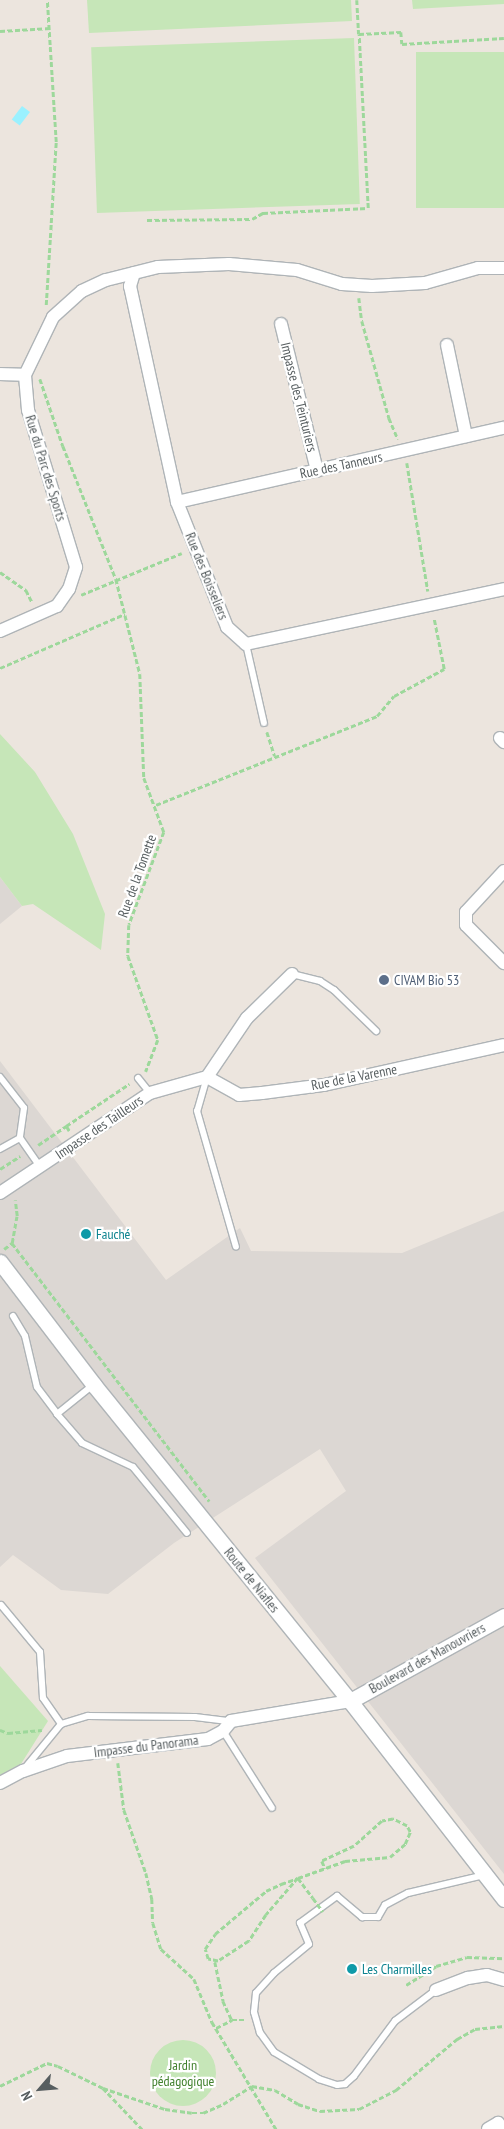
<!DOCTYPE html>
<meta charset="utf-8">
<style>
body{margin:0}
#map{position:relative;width:504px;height:2129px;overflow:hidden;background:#ece5de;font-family:"PT Sans Narrow",sans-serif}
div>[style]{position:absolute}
.industrial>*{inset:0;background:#dcd7d3}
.green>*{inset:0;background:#c6e6b8;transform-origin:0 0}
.round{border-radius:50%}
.water>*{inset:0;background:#9bf1ff;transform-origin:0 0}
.path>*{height:2.5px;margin-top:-1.25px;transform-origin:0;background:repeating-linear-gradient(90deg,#9dd89b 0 5px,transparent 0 7.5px)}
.roads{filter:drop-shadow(1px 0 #afb4b7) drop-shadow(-1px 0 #afb4b7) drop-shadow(0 1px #afb4b7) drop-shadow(0 -1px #afb4b7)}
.service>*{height:6px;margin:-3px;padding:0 3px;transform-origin:3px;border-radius:3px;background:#fff}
.minor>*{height:12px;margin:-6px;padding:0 6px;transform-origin:6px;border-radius:6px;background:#fff}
.tertiary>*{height:15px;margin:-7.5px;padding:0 7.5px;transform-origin:7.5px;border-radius:7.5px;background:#fff}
.path-bridge>*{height:2.5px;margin-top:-1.25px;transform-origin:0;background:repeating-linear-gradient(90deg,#9dd89b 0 5px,transparent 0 7.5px)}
.dots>*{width:14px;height:14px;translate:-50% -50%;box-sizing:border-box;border:2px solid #fff;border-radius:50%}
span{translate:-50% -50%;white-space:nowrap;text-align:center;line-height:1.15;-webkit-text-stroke:4.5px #fff;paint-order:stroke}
.street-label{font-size:14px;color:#575e60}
.service-label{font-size:14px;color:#4e5e75}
.left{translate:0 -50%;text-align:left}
.culture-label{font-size:14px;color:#0d838f}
.park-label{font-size:14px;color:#42812e}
.north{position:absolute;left:15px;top:2064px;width:50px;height:50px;-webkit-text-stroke:4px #fff;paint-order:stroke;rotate:243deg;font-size:14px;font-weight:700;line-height:20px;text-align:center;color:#575e60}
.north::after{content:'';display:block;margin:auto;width:18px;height:22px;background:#575e60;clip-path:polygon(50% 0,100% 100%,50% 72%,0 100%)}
</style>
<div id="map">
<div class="industrial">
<i style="clip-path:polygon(0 877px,22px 906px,0 924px)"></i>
<i style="clip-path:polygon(0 1061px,166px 1280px,240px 1228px,251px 1251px,402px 1253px,504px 1211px,504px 1874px,255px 1558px,346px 1491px,320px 1449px,174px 1543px,108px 1594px,61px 1590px,13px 1555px,0 1567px)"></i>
</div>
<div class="green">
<i style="clip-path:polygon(87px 0,351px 0,352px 21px,89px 33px)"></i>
<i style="clip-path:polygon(412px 0,504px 0,504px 4px,413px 9px)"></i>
<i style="left:354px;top:38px;width:166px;height:263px;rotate:88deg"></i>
<i style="left:504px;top:52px;width:156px;height:88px;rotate:90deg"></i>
<i style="clip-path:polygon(0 734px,35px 772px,73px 834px,105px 914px,101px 950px,33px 904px,22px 906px,0 877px)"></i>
<i style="clip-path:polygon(0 1666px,48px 1721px,21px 1764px,0 1775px)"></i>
<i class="round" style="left:150px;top:2040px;width:66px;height:66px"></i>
</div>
<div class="water">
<i style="left:22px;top:106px;width:10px;height:17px;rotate:37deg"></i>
</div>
<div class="path">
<i style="left:357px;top:0;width:34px;rotate:87deg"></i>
<i style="left:359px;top:34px;width:42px;rotate:-2.7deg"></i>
<i style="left:401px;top:32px;width:12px;rotate:85deg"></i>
<i style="left:402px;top:44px;width:102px;rotate:-3.4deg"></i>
<i style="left:0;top:31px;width:51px;rotate:-3.4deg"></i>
<i style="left:147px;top:220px;width:105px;rotate:-0.5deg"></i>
<i style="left:252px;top:219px;width:13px;rotate:-29deg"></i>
<i style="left:263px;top:213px;width:105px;rotate:-2.7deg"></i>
<i style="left:368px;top:208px;width:174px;rotate:-93deg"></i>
<i style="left:359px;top:298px;width:23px;rotate:83deg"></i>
<i style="left:362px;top:321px;width:101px;rotate:74.4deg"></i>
<i style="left:389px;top:418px;width:23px;rotate:67deg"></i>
<i style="left:46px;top:305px;width:163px;rotate:-86.5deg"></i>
<i style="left:56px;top:142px;width:142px;rotate:-93.6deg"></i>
<i style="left:40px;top:379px;width:71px;rotate:71.1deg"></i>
<i style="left:63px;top:446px;width:143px;rotate:68.3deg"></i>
<i style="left:116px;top:579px;width:98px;rotate:75.8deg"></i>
<i style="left:140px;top:674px;width:104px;rotate:87.8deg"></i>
<i style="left:144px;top:778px;width:58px;rotate:69.7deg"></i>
<i style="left:164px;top:832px;width:99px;rotate:110.6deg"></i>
<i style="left:129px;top:925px;width:31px;rotate:92deg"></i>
<i style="left:128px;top:956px;width:89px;rotate:70.3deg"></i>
<i style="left:158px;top:1040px;width:34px;rotate:111deg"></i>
<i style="left:407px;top:463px;width:130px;rotate:80.7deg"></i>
<i style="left:0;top:572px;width:32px;rotate:35deg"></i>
<i style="left:26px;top:590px;width:13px;rotate:63deg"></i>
<i style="left:81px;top:595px;width:109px;rotate:-22.6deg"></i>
<i style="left:0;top:668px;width:136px;rotate:-23.4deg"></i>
<i style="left:267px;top:732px;width:25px;rotate:72deg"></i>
<i style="left:156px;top:805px;width:238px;rotate:-21.9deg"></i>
<i style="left:377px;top:716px;width:26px;rotate:-50deg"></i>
<i style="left:394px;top:696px;width:57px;rotate:-28.4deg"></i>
<i style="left:444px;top:669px;width:51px;rotate:-101.3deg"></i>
<i style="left:69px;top:1131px;width:6px;rotate:-121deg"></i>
<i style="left:66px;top:1126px;width:76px;rotate:-33.7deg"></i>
<i style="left:38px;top:1145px;width:34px;rotate:-34deg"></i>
<i style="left:0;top:1169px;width:24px;rotate:-33deg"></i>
<i style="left:12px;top:1243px;width:27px;rotate:-80deg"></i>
<i style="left:17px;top:1216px;width:16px;rotate:-97deg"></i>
<i style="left:4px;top:1249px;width:10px;rotate:-37deg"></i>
<i style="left:12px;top:1243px;width:325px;rotate:52.6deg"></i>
<i style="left:0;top:1730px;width:9px;rotate:21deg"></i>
<i style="left:8px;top:1733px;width:34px;rotate:-5deg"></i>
<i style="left:118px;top:1763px;width:47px;rotate:82.7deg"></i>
<i style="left:124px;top:1810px;width:67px;rotate:70.8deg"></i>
<i style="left:146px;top:1873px;width:27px;rotate:77deg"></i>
<i style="left:152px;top:1899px;width:24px;rotate:88deg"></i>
<i style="left:153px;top:1923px;width:27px;rotate:73deg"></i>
<i style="left:161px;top:1949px;width:45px;rotate:42.3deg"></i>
<i style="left:194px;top:1979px;width:47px;rotate:67.3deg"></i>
<i style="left:212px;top:2022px;width:125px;rotate:59.1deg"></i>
<i style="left:298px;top:1878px;width:49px;rotate:130.9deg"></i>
<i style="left:266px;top:1915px;width:31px;rotate:123deg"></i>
<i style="left:249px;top:1941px;width:37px;rotate:147deg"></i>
<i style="left:218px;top:1961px;width:10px;rotate:-169deg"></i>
<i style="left:208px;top:1959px;width:10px;rotate:-107deg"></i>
<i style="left:205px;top:1949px;width:18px;rotate:-56deg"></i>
<i style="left:215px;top:1934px;width:67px;rotate:-40.1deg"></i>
<i style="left:266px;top:1891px;width:17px;rotate:-25deg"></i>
<i style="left:281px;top:1884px;width:18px;rotate:-19deg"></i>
<i style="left:298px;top:1878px;width:50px;rotate:-19.9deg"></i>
<i style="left:345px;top:1861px;width:45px;rotate:-5.1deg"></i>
<i style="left:390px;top:1857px;width:20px;rotate:-41deg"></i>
<i style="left:405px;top:1844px;width:13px;rotate:-67deg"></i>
<i style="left:410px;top:1832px;width:7px;rotate:-117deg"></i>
<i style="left:407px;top:1826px;width:16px;rotate:-153deg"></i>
<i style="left:393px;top:1819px;width:11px;rotate:170deg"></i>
<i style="left:382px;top:1821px;width:38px;rotate:138deg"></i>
<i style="left:354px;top:1846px;width:35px;rotate:155deg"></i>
<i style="left:322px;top:1861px;width:8px;rotate:67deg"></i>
<i style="left:298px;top:1878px;width:25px;rotate:53deg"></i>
<i style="left:215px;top:1962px;width:40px;rotate:78deg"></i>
<i style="left:223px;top:2001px;width:21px;rotate:65deg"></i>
<i style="left:406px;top:1985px;width:36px;rotate:-32deg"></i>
<i style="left:436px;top:1966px;width:32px;rotate:-16deg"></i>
<i style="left:467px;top:1957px;width:37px;rotate:2deg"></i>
<i style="left:216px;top:2028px;width:18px;rotate:-27deg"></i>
<i style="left:232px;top:2020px;width:15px"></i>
<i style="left:0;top:2086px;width:52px;rotate:-26.1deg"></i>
<i style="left:47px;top:2063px;width:11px;rotate:15deg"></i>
<i style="left:58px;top:2066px;width:50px;rotate:26.1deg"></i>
<i style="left:103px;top:2088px;width:57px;rotate:46.4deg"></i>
<i style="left:103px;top:2088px;width:65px;rotate:18.7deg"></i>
<i style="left:165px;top:2109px;width:27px;rotate:8deg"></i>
<i style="left:192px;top:2113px;width:11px"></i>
<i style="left:203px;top:2113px;width:22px;rotate:-24deg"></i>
<i style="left:223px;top:2104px;width:34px;rotate:-32deg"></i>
<i style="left:252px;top:2086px;width:23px;rotate:10deg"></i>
<i style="left:275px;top:2090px;width:27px;rotate:31deg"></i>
<i style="left:298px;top:2104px;width:23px;rotate:18deg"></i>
<i style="left:320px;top:2111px;width:39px;rotate:-3deg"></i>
<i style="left:359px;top:2109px;width:42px;rotate:-27.2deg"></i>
<i style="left:396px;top:2090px;width:80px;rotate:-39.9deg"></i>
<i style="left:457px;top:2039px;width:21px;rotate:-29deg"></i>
<i style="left:475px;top:2029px;width:29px;rotate:-6deg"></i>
</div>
<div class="roads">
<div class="service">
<i style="left:246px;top:644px;width:81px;rotate:77.2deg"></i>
<i style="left:292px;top:974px;width:29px;rotate:14deg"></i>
<i style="left:320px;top:981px;width:17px;rotate:33deg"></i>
<i style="left:334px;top:990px;width:59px;rotate:44.3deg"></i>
<i style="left:0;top:1077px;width:39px;rotate:52deg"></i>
<i style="left:24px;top:1108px;width:30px;rotate:98deg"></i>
<i style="left:20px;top:1138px;width:35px;rotate:55deg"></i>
<i style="left:207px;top:1077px;width:35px;rotate:106deg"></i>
<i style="left:197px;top:1111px;width:141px;rotate:74deg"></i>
<i style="left:138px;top:1078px;width:19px;rotate:51deg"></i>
<i style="left:0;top:1149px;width:23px;rotate:-29deg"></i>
<i style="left:13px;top:1316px;width:23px;rotate:59deg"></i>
<i style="left:25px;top:1336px;width:52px;rotate:76.8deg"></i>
<i style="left:37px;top:1387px;width:34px;rotate:53deg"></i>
<i style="left:57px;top:1414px;width:46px;rotate:-38.9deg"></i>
<i style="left:57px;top:1414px;width:38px;rotate:49deg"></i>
<i style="left:82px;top:1443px;width:56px;rotate:25.2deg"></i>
<i style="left:133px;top:1467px;width:85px;rotate:50.7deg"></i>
<i style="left:1px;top:1605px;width:61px;rotate:50.3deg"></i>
<i style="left:40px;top:1652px;width:46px;rotate:86.3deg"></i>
<i style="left:43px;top:1698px;width:32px;rotate:55deg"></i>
<i style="left:223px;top:1731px;width:91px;rotate:57.5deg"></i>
<i style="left:25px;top:1768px;width:57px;rotate:-50.7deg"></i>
<i style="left:61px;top:1724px;width:28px;rotate:-17deg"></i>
<i style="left:88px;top:1716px;width:107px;rotate:0.5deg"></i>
<i style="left:195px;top:1717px;width:35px;rotate:7deg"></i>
<i style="left:436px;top:1990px;width:51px;rotate:142.9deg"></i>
<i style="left:395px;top:2021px;width:69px;rotate:126.7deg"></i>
<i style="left:354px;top:2076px;width:12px;rotate:138deg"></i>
<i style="left:345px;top:2084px;width:8px;rotate:173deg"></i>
<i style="left:337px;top:2085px;width:19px;rotate:-162deg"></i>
<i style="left:319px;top:2079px;width:52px;rotate:-149deg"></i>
<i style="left:274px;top:2052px;width:24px;rotate:-126deg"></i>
<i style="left:260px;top:2033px;width:22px;rotate:-106deg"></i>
<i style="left:254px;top:2012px;width:19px;rotate:-84deg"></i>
<i style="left:256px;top:1993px;width:27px;rotate:-48deg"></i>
<i style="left:274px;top:1973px;width:45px;rotate:-39.6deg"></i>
<i style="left:309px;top:1944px;width:23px;rotate:-113deg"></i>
<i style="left:300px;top:1923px;width:46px;rotate:-36.1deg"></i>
<i style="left:337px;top:1896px;width:33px;rotate:40deg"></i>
<i style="left:362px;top:1917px;width:16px"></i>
<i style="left:378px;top:1917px;width:14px;rotate:-60deg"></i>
<i style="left:385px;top:1905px;width:26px;rotate:-28deg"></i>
<i style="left:408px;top:1893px;width:78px;rotate:-13.3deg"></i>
</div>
<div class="minor">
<i style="left:134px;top:273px;width:14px;rotate:107deg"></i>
<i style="left:130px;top:286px;width:221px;rotate:77.7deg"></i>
<i style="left:177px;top:502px;width:135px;rotate:68.2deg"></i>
<i style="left:227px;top:627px;width:25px;rotate:42deg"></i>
<i style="left:246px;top:644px;width:264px;rotate:-12deg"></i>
<i style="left:281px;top:324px;width:151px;rotate:76.2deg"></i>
<i style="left:447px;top:345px;width:93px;rotate:78.2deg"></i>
<i style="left:0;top:374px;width:25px;rotate:2deg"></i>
<i style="left:177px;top:502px;width:335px;rotate:-12.8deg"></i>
<i style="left:0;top:631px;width:62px;rotate:-23.7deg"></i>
<i style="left:57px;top:606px;width:21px;rotate:-55deg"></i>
<i style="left:69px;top:589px;width:23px;rotate:-72deg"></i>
<i style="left:76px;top:567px;width:164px;rotate:-107deg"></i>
<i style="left:28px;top:410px;width:35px;rotate:-95deg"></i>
<i style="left:25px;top:375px;width:64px;rotate:-64.2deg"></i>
<i style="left:53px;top:317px;width:39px;rotate:-42deg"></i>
<i style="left:82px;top:291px;width:26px;rotate:-25deg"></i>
<i style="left:106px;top:280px;width:54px;rotate:-14deg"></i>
<i style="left:158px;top:267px;width:71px;rotate:-2.4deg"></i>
<i style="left:229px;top:264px;width:68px;rotate:5deg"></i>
<i style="left:297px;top:270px;width:47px;rotate:17.3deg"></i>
<i style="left:342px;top:284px;width:30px;rotate:4deg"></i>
<i style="left:372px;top:286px;width:53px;rotate:-3.2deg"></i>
<i style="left:425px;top:283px;width:55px;rotate:-15.8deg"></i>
<i style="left:478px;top:268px;width:26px"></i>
<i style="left:500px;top:738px;width:6px;rotate:45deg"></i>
<i style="left:504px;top:871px;width:56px;rotate:132.8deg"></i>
<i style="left:466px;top:912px;width:13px;rotate:90deg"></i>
<i style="left:466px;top:925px;width:54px;rotate:45deg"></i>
<i style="left:207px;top:1077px;width:37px;rotate:29deg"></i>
<i style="left:239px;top:1095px;width:23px;rotate:-5deg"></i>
<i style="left:262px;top:1093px;width:63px;rotate:-7.4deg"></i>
<i style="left:324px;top:1085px;width:184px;rotate:-12.5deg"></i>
<i style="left:0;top:1193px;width:180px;rotate:-33.7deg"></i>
<i style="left:150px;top:1093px;width:59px;rotate:-15.7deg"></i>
<i style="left:207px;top:1077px;width:71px;rotate:-55.9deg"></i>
<i style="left:247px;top:1018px;width:63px;rotate:-44.4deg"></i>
<i style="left:0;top:1783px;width:26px;rotate:-28deg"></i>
<i style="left:23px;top:1771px;width:46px;rotate:-18.8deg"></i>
<i style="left:67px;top:1756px;width:142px;rotate:-6.9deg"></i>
<i style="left:208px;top:1739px;width:17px;rotate:-28deg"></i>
<i style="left:223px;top:1731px;width:13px;rotate:-51deg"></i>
<i style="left:231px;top:1721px;width:121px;rotate:-9.5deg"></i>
<i style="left:436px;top:1990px;width:34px;rotate:-21deg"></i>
<i style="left:468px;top:1978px;width:19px;rotate:-9deg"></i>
<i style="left:487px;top:1975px;width:18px;rotate:16deg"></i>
<i style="left:488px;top:2129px;width:12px;rotate:-31deg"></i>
<i style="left:498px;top:2123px;width:7px;rotate:56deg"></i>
</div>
<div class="tertiary">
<i style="left:0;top:1262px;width:155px;rotate:52.6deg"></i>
<i style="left:94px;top:1385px;width:407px;rotate:51deg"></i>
<i style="left:350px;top:1701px;width:251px;rotate:52.1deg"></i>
<i style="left:350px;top:1701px;width:176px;rotate:-28.9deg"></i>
</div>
</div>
<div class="path-bridge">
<i style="left:313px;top:1898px;width:17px;rotate:54deg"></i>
</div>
<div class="dots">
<i style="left:384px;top:980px;background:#5c6f8a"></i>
<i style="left:86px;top:1234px;background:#0f9aa8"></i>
<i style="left:352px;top:1969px;background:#0f9aa8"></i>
</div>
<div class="street-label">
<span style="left:299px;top:397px;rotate:76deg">Impasse des Teinturiers</span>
<span style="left:341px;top:465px;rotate:-12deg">Rue des Tanneurs</span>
<span style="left:46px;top:468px;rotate:73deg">Rue du Parc des Sports</span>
<span style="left:207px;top:576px;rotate:68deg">Rue des Boisseliers</span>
<span style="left:137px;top:876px;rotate:-70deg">Rue de la Tomette</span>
<span style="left:354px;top:1077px;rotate:-11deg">Rue de la Varenne</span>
<span style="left:99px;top:1127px;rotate:-34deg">Impasse des Tailleurs</span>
<span style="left:252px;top:1580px;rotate:51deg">Route de Niafles</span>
<span style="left:427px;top:1658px;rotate:-29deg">Boulevard des Manouvriers</span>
<span style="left:146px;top:1746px;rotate:-7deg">Impasse du Panorama</span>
</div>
<div class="service-label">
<span class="left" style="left:394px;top:980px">CIVAM Bio 53</span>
</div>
<div class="culture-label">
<span class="left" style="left:96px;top:1234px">Fauché</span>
<span class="left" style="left:362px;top:1969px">Les Charmilles</span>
</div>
<div class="park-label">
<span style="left:183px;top:2073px">Jardin<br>pédagogique</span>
</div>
<div class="north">N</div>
</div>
